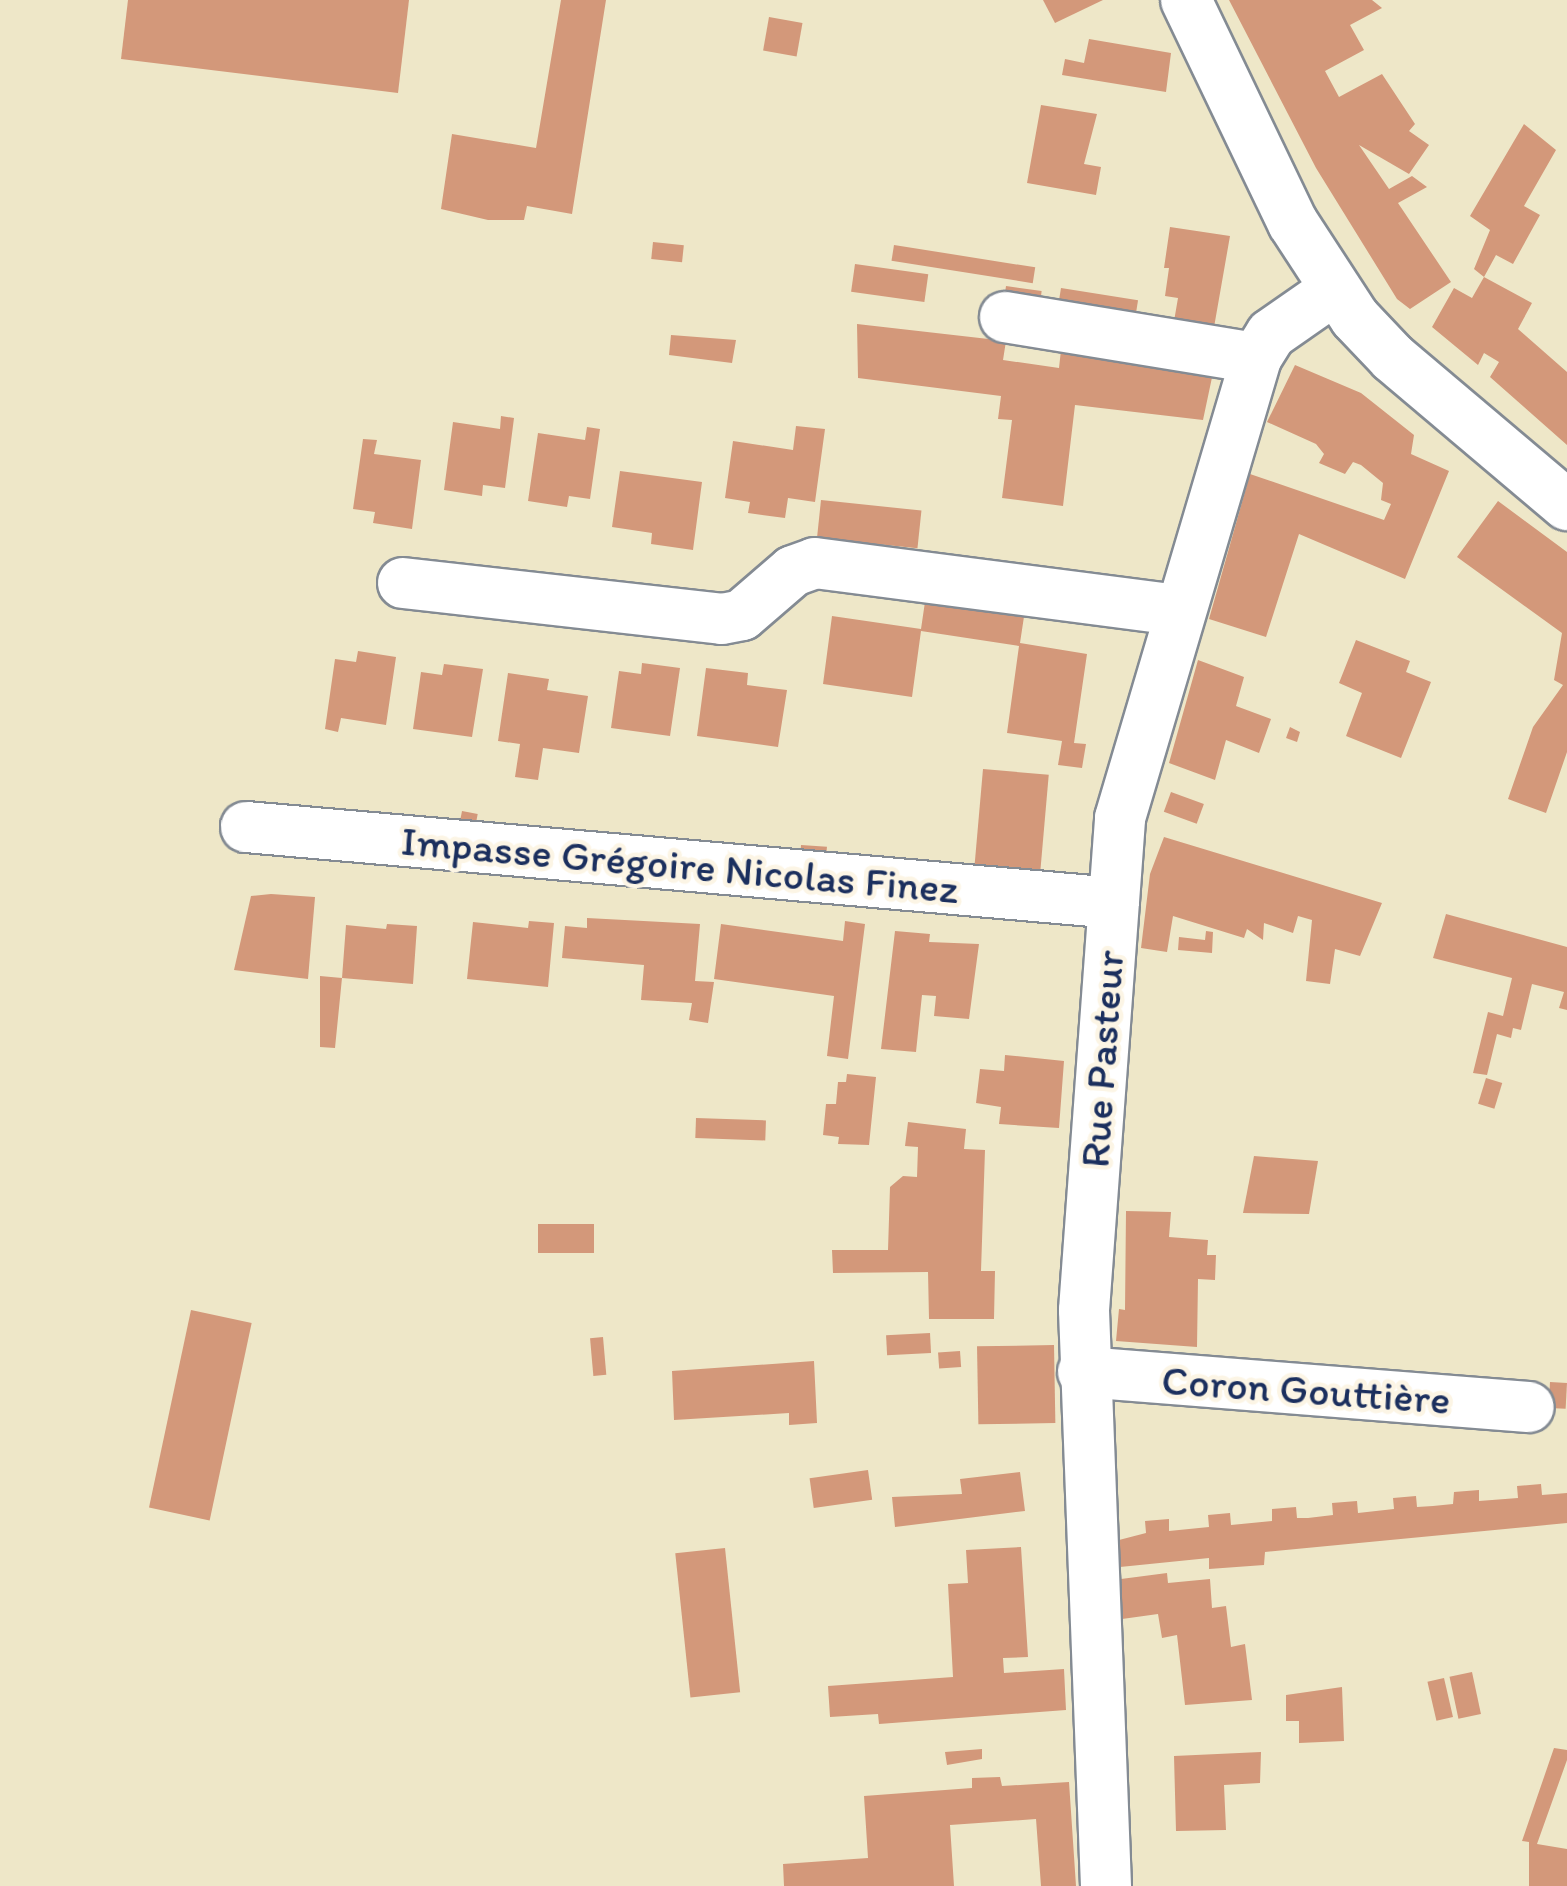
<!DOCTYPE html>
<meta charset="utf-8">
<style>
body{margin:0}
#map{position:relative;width:1567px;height:1886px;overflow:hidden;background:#eee7c8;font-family:Itim,sans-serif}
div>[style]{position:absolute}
.building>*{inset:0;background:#d3987a;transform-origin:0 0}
.roads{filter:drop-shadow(2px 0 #848b93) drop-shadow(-2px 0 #848b93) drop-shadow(0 2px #848b93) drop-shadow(0 -2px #848b93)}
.minor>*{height:50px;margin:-25px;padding:0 25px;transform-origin:25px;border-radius:25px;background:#fff}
span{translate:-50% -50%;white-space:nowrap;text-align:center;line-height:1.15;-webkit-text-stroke:9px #fcf5e5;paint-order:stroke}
.street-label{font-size:42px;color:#1b2f5e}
</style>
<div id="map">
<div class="building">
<i style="clip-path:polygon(128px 0,409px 0,398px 93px,121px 59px)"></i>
<i style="clip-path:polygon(561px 0,606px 0,572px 214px,527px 206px,524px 220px,488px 220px,441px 209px,452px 134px,536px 148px)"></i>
<i style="clip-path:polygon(1043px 0,1103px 0,1055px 23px)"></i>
<i style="clip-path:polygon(1229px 0,1372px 0,1382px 8px,1350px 25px,1364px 50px,1325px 71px,1339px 97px,1382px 74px,1415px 124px,1409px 131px,1429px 145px,1409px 174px,1359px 145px,1389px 189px,1412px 176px,1427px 187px,1398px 203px,1451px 282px,1410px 309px,1397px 299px,1316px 168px)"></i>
<i style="left:769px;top:17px;width:34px;height:34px;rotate:10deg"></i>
<i style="clip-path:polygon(1089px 39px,1171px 53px,1166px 92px,1062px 75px,1065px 59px,1084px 63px)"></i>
<i style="clip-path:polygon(1041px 105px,1097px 114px,1084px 164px,1101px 167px,1096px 195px,1027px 183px)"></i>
<i style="clip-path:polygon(1524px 124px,1556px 150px,1524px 206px,1540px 215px,1513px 264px,1496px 255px,1484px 277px,1474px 269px,1490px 230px,1470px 216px)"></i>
<i style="clip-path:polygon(1170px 227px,1230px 236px,1213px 333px,1173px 327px,1178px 298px,1165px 296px,1169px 268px,1164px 268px)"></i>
<i style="left:653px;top:242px;width:31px;height:17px;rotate:6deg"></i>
<i style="left:894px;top:245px;width:143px;height:16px;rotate:9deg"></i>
<i style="left:855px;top:264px;width:74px;height:28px;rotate:8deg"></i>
<i style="clip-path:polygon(1484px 277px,1532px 303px,1518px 329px,1567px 372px,1567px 445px,1490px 377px,1499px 362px,1484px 353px,1478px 365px,1432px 327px,1454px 288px,1472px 298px)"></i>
<i style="left:1006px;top:286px;width:36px;height:22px;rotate:8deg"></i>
<i style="left:1061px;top:288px;width:78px;height:13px;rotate:9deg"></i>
<i style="clip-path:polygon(857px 324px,1006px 341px,1003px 360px,1059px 368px,1061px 350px,1214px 368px,1203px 420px,1075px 405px,1063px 506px,1002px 498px,1012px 420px,998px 419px,1001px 396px,858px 378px)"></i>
<i style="clip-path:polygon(671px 335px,736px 340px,732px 363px,669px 355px)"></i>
<i style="clip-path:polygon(1295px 365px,1361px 393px,1414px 435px,1411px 454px,1449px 471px,1405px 579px,1299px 534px,1266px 637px,1209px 619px,1250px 474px,1384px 520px,1391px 504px,1381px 500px,1383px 483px,1361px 465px,1353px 462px,1345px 474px,1319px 463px,1324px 454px,1316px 444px,1267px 422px)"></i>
<i style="clip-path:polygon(501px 416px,514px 418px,505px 488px,483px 485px,482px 496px,444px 490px,453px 422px,500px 429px)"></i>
<i style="clip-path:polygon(796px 426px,825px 429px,815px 502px,788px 498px,785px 518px,748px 513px,750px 502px,725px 498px,733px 441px,793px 450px)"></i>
<i style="clip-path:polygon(587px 427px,600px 429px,590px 499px,569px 496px,567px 507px,528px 501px,538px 433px,585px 440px)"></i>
<i style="clip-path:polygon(363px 439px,377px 440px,374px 454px,421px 460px,412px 529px,373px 523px,375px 512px,353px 509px)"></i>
<i style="clip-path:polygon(620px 471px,702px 482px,693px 550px,651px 544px,652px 533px,612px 527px)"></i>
<i style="left:821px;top:500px;width:101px;height:38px;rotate:6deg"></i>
<i style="clip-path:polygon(1498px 501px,1567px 552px,1567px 752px,1546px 813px,1508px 799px,1533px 727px,1563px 685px,1554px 680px,1562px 633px,1457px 557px)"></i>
<i style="clip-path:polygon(926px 595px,1025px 610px,1020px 643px,1087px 654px,1074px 743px,1086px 744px,1082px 768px,1058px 765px,1062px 741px,1007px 733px,1019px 646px,921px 631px,912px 697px,823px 684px,832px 616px,921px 629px)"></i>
<i style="clip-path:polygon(1356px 640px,1410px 661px,1406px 672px,1431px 682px,1401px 758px,1346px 736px,1362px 693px,1339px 683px)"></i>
<i style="clip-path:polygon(358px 651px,396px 657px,386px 725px,341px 718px,338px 732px,325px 729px,335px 659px,356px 662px)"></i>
<i style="clip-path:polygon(1198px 660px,1244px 677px,1236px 706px,1271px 719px,1259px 753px,1226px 740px,1215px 780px,1169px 763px)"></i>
<i style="clip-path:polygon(642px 663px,680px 668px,670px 736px,611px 728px,619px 671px,641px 674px)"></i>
<i style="clip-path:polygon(444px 664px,483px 669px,472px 737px,413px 729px,421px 672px,442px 675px)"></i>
<i style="clip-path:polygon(706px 668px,748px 673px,747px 685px,787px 690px,778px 747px,697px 736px)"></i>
<i style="clip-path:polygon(508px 673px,549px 679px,547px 690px,588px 696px,579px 753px,543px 748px,538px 780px,515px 777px,520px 744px,498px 741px)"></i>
<i style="clip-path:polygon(1290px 727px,1300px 732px,1297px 742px,1286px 738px)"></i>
<i style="left:983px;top:769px;width:66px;height:104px;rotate:5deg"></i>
<i style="left:1171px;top:792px;width:35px;height:21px;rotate:20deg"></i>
<i style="left:462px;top:811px;width:16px;height:20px;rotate:11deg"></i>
<i style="clip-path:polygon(1164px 837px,1382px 903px,1360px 956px,1335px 949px,1330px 984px,1306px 981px,1312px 920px,1298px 916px,1293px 933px,1264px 923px,1263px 940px,1247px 929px,1244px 938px,1173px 916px,1167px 952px,1141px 948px,1150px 874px)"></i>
<i style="left:801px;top:845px;width:26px;height:17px;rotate:4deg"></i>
<i style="clip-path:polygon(271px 894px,315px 897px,308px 979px,234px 970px,251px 896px)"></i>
<i style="clip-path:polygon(1446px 914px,1567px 947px,1567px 1010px,1559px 1008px,1564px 992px,1532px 984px,1521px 1030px,1513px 1028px,1511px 1038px,1497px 1034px,1487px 1075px,1473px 1073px,1488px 1012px,1503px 1016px,1512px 978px,1433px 958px)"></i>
<i style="clip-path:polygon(587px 918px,700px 924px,695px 981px,714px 982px,708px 1023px,689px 1020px,692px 1003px,641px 1000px,644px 965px,562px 958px,565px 926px,587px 928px)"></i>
<i style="clip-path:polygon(529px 921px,554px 923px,548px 987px,467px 979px,473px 922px,528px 928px)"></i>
<i style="clip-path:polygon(845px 921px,865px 924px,848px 1059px,827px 1056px,834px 996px,714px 979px,721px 924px,843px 941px)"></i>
<i style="clip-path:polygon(387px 924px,417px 926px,413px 984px,342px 978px,335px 1048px,320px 1047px,320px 976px,342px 978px,346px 925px,386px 929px)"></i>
<i style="clip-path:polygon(895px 931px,930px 934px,929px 942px,979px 944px,969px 1019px,934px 1016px,936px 996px,922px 995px,916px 1052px,881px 1049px)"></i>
<i style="clip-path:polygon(1206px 931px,1213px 932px,1212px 953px,1178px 950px,1179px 937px,1205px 940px)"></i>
<i style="clip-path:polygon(1005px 1055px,1064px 1061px,1059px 1128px,999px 1124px,1001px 1107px,976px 1103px,980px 1069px,1004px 1071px)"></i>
<i style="clip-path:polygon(847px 1074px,876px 1077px,869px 1145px,838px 1144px,839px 1137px,823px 1135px,826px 1104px,836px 1104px,838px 1082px,846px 1082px)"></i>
<i style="left:1486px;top:1078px;width:17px;height:27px;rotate:17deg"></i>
<i style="left:696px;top:1118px;width:70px;height:20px;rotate:2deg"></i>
<i style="clip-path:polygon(908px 1122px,966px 1129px,964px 1149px,985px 1150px,981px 1271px,995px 1271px,994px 1319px,929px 1319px,928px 1272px,833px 1273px,832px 1250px,888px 1250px,890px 1187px,903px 1176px,917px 1177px,918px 1147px,905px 1146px)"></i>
<i style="clip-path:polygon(1254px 1156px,1318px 1161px,1309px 1214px,1243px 1213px)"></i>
<i style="clip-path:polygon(1126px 1211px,1171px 1212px,1169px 1237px,1208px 1240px,1207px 1255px,1216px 1255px,1215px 1280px,1198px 1279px,1197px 1347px,1116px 1341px,1119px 1309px,1125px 1310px)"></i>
<i style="left:594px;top:1224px;width:29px;height:56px;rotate:90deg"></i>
<i style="left:191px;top:1310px;width:62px;height:202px;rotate:12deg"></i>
<i style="left:930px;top:1333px;width:20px;height:44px;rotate:87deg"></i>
<i style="left:603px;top:1337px;width:38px;height:13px;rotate:85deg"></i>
<i style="left:1054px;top:1345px;width:78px;height:77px;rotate:89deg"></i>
<i style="left:960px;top:1351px;width:16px;height:22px;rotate:86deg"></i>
<i style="clip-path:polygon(814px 1361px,817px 1423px,789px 1425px,789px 1413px,674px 1420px,672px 1371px)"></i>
<i style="left:1550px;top:1382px;width:17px;height:26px;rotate:3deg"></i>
<i style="left:868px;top:1470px;width:30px;height:59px;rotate:82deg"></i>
<i style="clip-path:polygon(1020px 1472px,1025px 1511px,895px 1527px,892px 1497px,962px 1494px,960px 1479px)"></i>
<i style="clip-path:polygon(1541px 1484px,1542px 1495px,1567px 1493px,1567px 1523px,1265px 1552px,1264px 1565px,1209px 1569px,1209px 1558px,1120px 1567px,1119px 1540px,1146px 1533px,1145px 1521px,1169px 1519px,1169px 1531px,1209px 1527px,1208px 1515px,1230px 1513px,1231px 1525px,1272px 1521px,1272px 1509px,1296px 1507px,1297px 1518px,1308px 1518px,1333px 1515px,1332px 1503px,1357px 1501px,1358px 1513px,1394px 1509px,1393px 1498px,1416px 1496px,1417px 1507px,1433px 1506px,1453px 1504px,1454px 1492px,1479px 1490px,1479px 1501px,1518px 1498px,1517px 1486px)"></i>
<i style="clip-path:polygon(1021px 1547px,1028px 1657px,1003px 1658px,1004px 1673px,1064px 1669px,1066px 1710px,879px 1724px,878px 1714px,830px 1717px,828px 1686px,953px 1677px,948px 1584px,968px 1583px,966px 1550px)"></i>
<i style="left:725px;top:1548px;width:145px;height:50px;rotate:84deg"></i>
<i style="clip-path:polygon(1167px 1573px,1168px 1583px,1210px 1579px,1212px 1608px,1226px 1606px,1231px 1647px,1245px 1644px,1252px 1700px,1185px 1705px,1177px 1635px,1162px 1638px,1158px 1614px,1122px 1619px,1121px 1579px)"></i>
<i style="left:1472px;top:1672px;width:43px;height:23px;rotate:78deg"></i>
<i style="left:1444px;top:1678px;width:40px;height:17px;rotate:77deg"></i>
<i style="clip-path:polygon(1342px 1687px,1344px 1741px,1299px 1743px,1299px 1721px,1286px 1721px,1286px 1695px)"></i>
<i style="clip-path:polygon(1554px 1748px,1567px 1750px,1567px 1760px,1537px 1844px,1567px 1849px,1567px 1886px,1529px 1886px,1529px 1842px,1522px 1841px)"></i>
<i style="clip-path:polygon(982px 1749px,982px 1759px,947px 1765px,945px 1752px)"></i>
<i style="clip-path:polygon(1261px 1752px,1260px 1783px,1224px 1785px,1226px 1830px,1176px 1831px,1174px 1756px)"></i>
<i style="clip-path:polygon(1000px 1777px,1002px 1786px,1069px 1782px,1076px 1886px,1041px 1886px,1036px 1819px,950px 1825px,954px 1886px,784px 1886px,783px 1864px,868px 1858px,864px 1796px,972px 1788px,972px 1778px)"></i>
</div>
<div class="roads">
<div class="minor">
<i style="left:1186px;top:0;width:247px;rotate:64.4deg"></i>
<i style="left:1293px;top:223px;width:113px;rotate:56.9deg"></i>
<i style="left:1355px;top:318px;width:55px;rotate:46.5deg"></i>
<i style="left:1393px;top:358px;width:228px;rotate:40.2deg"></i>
<i style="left:1005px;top:317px;width:254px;rotate:9.3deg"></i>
<i style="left:403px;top:583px;width:321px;rotate:6.4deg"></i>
<i style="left:722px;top:619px;width:20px;rotate:-11deg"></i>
<i style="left:742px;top:615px;width:67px;rotate:-40.8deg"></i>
<i style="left:793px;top:571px;width:23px;rotate:-20deg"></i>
<i style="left:815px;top:563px;width:366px;rotate:7.4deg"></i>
<i style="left:246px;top:827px;width:871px;rotate:5deg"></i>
<i style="left:1083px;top:1372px;width:447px;rotate:4.5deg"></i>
<i style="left:1106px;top:1886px;width:576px;rotate:-92.19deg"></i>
<i style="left:1084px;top:1310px;width:493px;rotate:-85.8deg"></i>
<i style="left:1120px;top:818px;width:480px;rotate:-73.5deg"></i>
<i style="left:1256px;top:358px;width:28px;rotate:-58deg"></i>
<i style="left:1271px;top:334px;width:77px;rotate:-34.9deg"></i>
</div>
</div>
<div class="street-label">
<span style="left:680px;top:865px;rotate:5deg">Impasse Grégoire Nicolas Finez</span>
<span style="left:1102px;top:1059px;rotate:-86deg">Rue Pasteur</span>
<span style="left:1306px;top:1390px;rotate:4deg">Coron Gouttière</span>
</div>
</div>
